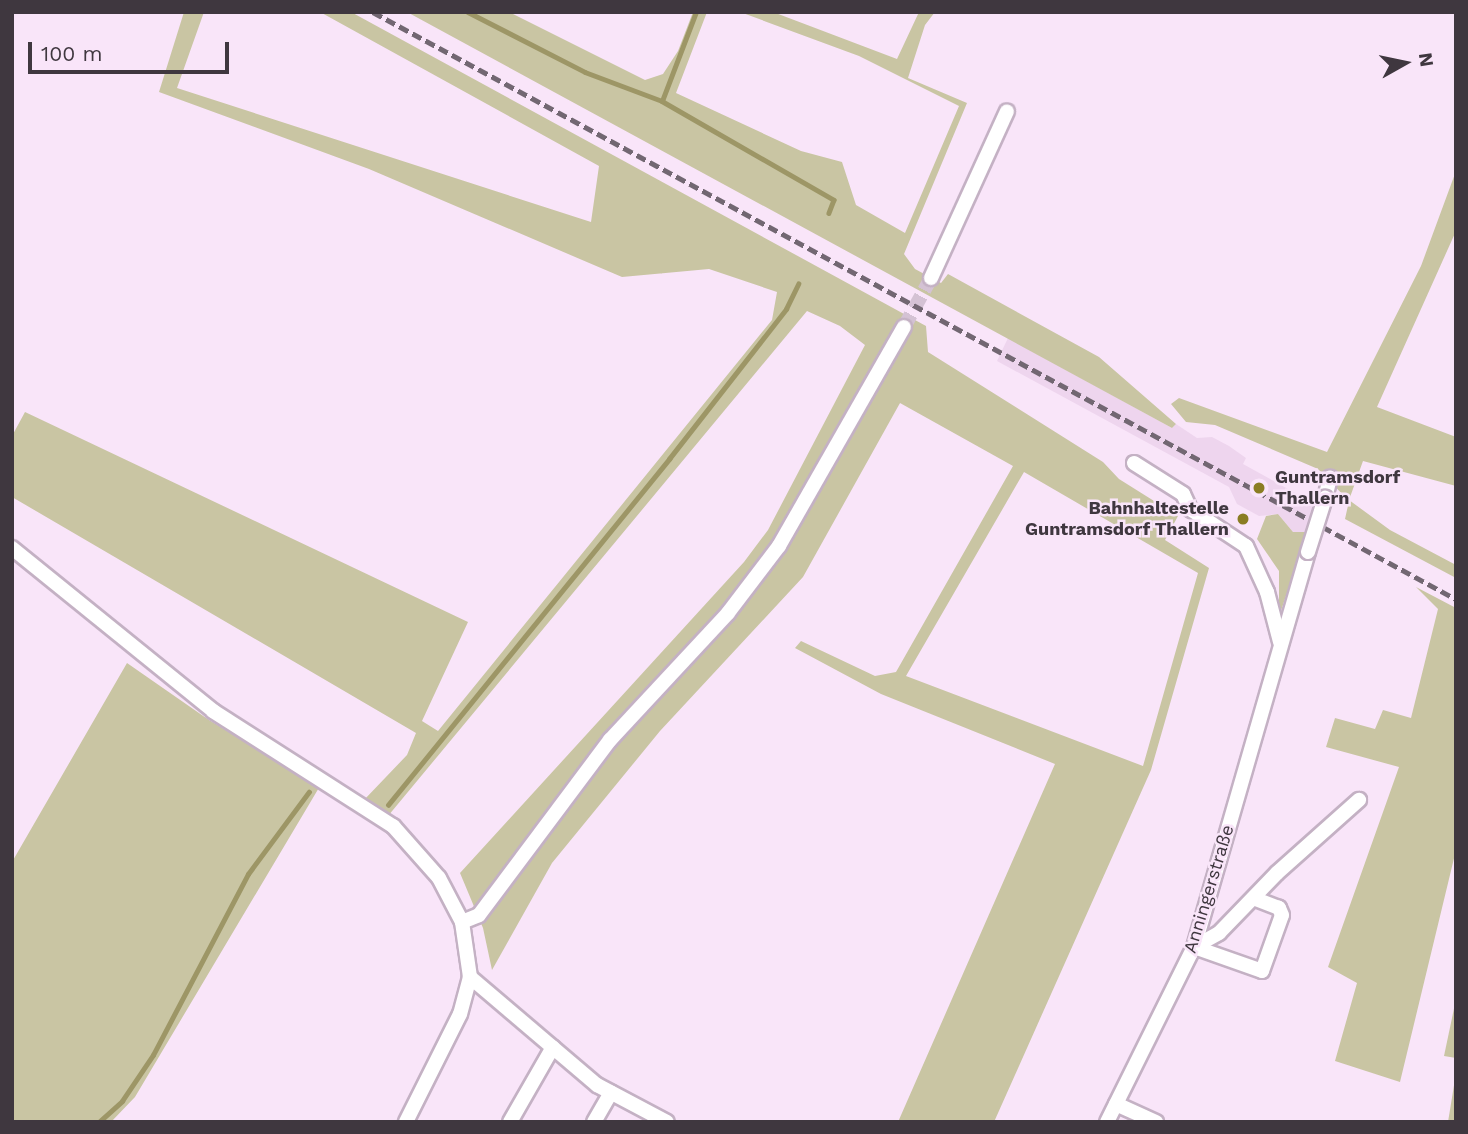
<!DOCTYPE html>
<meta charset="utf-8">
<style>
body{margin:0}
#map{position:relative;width:1468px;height:1134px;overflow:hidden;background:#f9e5f9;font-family:"Work Sans",sans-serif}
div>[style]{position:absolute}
.built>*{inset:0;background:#eed5ee}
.green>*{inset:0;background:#c9c5a3}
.stream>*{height:4.5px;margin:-2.25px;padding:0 2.25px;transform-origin:2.25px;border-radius:2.25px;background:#9d9666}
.minor-tunnel>*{height:14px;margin-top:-7px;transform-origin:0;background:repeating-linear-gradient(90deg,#d4c2d4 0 14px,transparent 0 21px)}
.roads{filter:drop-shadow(2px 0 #c4b1c4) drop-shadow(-2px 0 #c4b1c4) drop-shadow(0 2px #c4b1c4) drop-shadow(0 -2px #c4b1c4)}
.minor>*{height:14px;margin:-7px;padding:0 7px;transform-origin:7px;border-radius:7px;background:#fff}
.rail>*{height:4.5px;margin-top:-2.25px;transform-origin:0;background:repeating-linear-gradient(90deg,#726772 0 10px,transparent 0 15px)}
.bridges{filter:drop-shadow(2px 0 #c4b1c4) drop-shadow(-2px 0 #c4b1c4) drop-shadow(0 2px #c4b1c4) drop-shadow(0 -2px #c4b1c4)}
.minor-bridge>*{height:14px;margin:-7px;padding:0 7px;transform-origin:7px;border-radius:7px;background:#fff}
.dots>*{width:19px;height:19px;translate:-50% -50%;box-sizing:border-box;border:4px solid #f9e5f9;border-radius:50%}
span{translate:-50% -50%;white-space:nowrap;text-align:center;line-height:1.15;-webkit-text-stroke:5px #f9e5f9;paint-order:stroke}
.poi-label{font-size:18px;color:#3f373f;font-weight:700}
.left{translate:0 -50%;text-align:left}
.right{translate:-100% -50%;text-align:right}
.street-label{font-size:18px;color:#3f373f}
.frame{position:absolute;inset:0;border:14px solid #3f373f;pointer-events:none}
.north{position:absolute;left:1370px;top:28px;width:70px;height:70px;-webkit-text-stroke:5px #f9e5f9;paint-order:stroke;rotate:81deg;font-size:19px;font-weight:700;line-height:28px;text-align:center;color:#3f373f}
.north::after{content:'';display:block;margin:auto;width:24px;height:32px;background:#3f373f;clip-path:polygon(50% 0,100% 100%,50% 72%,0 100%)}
.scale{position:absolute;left:28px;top:42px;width:201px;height:32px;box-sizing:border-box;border:4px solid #3f373f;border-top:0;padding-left:9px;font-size:21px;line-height:24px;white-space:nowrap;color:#3f373f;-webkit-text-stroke:5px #f9e5f9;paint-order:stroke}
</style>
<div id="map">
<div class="built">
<i style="clip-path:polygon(1008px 338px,1172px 428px,1176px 424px,1197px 438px,1212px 437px,1229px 446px,1246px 458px,1243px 464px,1315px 504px,1307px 532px,1293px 532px,1278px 514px,1259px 516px,1237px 504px,1229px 487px,997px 361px)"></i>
</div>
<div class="green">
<i style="clip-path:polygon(evenodd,184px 12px,204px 12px,177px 88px,591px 222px,599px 166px,320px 12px,351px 12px,926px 326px,928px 352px,1103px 462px,1119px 479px,1178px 516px,1165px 540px,1209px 568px,1151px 770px,994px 1122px,898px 1122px,1055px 764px,881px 694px,795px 648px,801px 641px,875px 676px,896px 672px,1013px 466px,900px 403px,803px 577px,660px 731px,552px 863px,492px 970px,483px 928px,460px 873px,744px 562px,768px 530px,865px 345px,840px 326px,807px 311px,388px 816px,364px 800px,407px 755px,416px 733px,12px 497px,12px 436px,25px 412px,468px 622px,422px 721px,438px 731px,772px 320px,777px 292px,709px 269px,622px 277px,369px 169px,159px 92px,184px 12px,1024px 472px,1198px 573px,1143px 766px,906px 676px,1024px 472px)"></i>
<i style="clip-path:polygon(407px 12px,509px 12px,645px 80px,663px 74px,678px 51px,693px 12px,707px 12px,676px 93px,801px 151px,842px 162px,856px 205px,905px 233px,959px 106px,859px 56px,740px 12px,773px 12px,897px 59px,919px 12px,935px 12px,925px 25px,908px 78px,967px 103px,904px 254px,915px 269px,941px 283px,948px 274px,1099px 357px,1176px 424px,1172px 428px)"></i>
<i style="clip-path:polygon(1456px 171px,1456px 231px,1377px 407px,1456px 437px,1456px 486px,1363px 461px,1349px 500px,1390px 530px,1456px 565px,1456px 578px,1345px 519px,1349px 501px,1318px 469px,1215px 425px,1186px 422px,1171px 404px,1179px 398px,1327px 452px,1421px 266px)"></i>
<i style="clip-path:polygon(1278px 514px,1293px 532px,1307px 532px,1279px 617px,1279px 571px,1257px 539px,1266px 516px)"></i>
<i style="clip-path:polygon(1416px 587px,1456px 608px,1456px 850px,1400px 1082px,1335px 1061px,1357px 983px,1328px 967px,1399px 767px,1326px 747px,1335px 718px,1375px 729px,1383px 710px,1411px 718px,1438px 609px)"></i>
<i style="clip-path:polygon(127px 663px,209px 720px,320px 786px,135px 1097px,111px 1122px,12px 1122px,12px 862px)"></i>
<i style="clip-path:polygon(1456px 999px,1456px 1058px,1444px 1056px)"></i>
<i style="clip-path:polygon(1456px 1073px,1456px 1122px,1448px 1122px)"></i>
</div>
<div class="stream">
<i style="left:468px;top:12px;width:131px;rotate:27.1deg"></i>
<i style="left:585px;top:72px;width:82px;rotate:20.6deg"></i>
<i style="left:662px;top:101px;width:198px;rotate:29.9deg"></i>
<i style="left:834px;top:200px;width:14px;rotate:111deg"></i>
<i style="left:662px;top:101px;width:95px;rotate:-69.1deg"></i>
<i style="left:388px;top:805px;width:446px;rotate:-50.9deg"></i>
<i style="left:669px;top:459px;width:190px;rotate:-52deg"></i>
<i style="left:786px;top:309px;width:28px;rotate:-64deg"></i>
<i style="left:99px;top:1122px;width:31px;rotate:-42deg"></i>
<i style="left:122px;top:1101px;width:55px;rotate:-56deg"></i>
<i style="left:153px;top:1055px;width:204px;rotate:-62.3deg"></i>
<i style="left:248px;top:874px;width:102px;rotate:-53.4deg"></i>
</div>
<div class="minor-tunnel">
<i style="left:904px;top:327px;width:56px;rotate:-61.1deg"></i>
</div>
<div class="roads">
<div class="minor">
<i style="left:931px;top:278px;width:183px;rotate:-65.5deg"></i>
<i style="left:1134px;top:463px;width:58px;rotate:32.3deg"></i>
<i style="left:1183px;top:494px;width:17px;rotate:65deg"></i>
<i style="left:1190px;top:509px;width:67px;rotate:33.5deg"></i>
<i style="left:1246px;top:546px;width:51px;rotate:65.5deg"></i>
<i style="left:1267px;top:592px;width:52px;rotate:75.4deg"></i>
<i style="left:1325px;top:498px;width:21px;rotate:-76deg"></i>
<i style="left:12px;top:548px;width:259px;rotate:39deg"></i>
<i style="left:213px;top:711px;width:214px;rotate:32.6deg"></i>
<i style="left:393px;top:826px;width:69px;rotate:48.5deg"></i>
<i style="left:439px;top:878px;width:50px;rotate:62.4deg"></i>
<i style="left:462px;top:922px;width:56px;rotate:81.7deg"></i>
<i style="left:470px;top:977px;width:38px;rotate:105deg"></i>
<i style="left:460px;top:1014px;width:121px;rotate:116.6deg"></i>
<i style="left:462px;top:922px;width:18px;rotate:-22deg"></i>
<i style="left:479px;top:915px;width:219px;rotate:-53.2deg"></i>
<i style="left:610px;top:740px;width:173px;rotate:-47.1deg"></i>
<i style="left:728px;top:613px;width:84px;rotate:-52.7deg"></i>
<i style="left:779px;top:546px;width:252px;rotate:-60.3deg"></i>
<i style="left:1194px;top:947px;width:29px;rotate:-29deg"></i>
<i style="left:1219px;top:933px;width:83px;rotate:-46deg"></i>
<i style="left:1277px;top:873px;width:110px;rotate:-41.7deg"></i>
<i style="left:1194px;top:947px;width:72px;rotate:19.4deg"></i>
<i style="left:1262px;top:971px;width:59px;rotate:-70.3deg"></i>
<i style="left:1282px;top:915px;width:8px;rotate:-113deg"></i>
<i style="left:1279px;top:908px;width:25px;rotate:-159deg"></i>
<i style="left:470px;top:977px;width:167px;rotate:40.4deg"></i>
<i style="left:597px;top:1085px;width:79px;rotate:27.9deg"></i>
<i style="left:1116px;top:1104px;width:44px;rotate:24.2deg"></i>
<i style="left:510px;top:1122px;width:86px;rotate:-60.2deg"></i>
<i style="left:594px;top:1122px;width:34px;rotate:-60deg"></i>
<i style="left:1107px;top:1122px;width:195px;rotate:-63.6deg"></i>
<i style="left:1194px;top:947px;width:411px;rotate:-73.9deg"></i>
</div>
</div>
<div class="rail">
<i style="left:373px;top:12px;width:1232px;rotate:28.46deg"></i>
</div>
<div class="bridges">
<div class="minor-bridge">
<i style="left:1308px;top:552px;width:57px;rotate:-72.5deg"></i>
</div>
</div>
<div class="dots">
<i style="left:1259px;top:488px;background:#8a7d23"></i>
<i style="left:1243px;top:519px;background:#8a7d23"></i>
</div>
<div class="poi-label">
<span class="left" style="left:1275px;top:488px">Guntramsdorf<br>Thallern</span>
<span class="right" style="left:1229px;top:519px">Bahnhaltestelle<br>Guntramsdorf Thallern</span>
</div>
<div class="street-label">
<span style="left:1209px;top:889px;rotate:-73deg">Anningerstraße</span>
</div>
<div class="frame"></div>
<div class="north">N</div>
<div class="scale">100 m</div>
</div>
